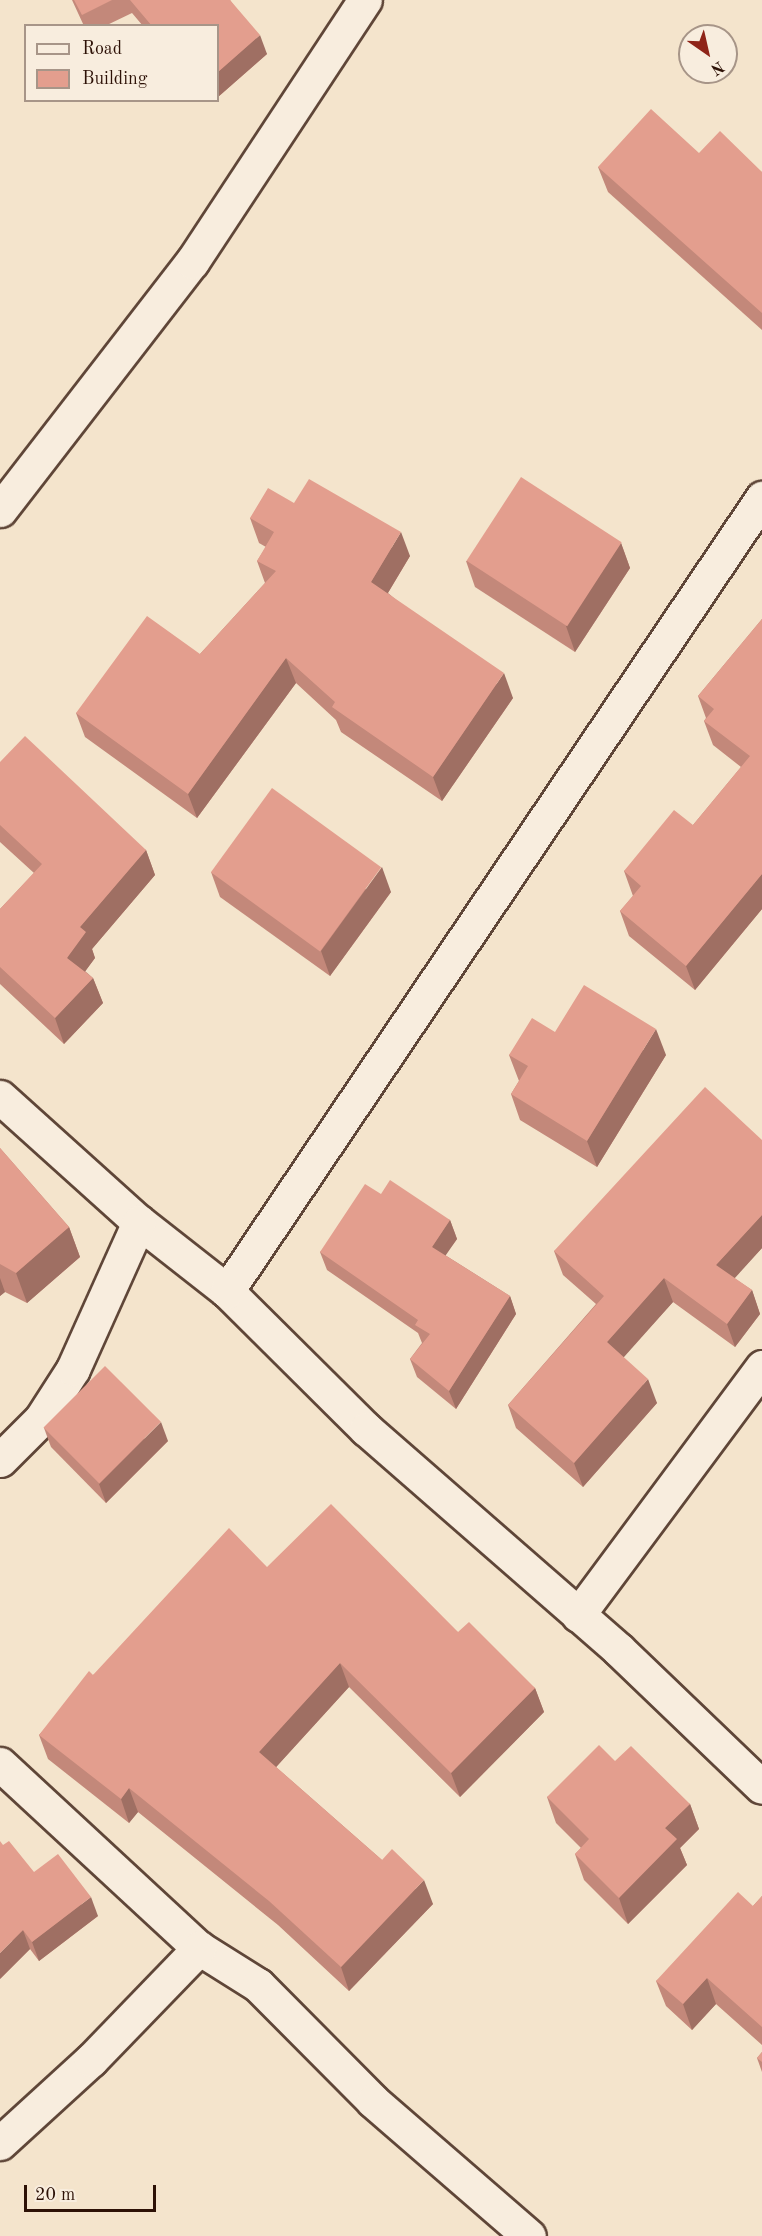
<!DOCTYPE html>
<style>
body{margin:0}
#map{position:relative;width:762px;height:2236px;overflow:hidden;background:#f4e4cc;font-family:"Old Standard TT",serif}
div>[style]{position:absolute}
.roads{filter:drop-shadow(2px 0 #5f4638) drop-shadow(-2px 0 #5f4638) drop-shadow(0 2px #5f4638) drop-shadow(0 -2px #5f4638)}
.minor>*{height:33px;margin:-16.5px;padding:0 16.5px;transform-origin:16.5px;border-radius:16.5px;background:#f8edde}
.wall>*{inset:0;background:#c3887a}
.shaded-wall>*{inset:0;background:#9f6f63}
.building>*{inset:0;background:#e39e8e;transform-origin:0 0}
span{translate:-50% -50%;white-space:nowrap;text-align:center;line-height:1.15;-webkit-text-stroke:4.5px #f8edde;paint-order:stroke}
.legend{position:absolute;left:24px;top:24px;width:195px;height:78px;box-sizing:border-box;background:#f8edde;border:2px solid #a79588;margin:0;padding:8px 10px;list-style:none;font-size:18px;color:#2d1106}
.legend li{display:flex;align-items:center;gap:12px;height:30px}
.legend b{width:30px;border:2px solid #a79588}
.north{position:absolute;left:678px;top:24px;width:60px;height:60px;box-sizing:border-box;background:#f8edde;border:2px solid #a79588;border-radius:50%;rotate:146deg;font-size:16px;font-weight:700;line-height:24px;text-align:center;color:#2d1106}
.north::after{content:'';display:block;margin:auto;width:21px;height:27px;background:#8f2418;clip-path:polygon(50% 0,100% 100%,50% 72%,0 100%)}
.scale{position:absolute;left:24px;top:2185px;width:132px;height:27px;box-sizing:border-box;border:3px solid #2d1106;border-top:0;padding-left:8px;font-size:18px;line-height:21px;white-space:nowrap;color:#2d1106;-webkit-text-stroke:4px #f8edde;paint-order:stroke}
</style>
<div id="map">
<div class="roads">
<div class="minor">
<i style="left:0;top:510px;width:314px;rotate:-52.3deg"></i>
<i style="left:192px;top:262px;width:314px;rotate:-56.6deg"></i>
<i style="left:0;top:1097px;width:187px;rotate:42deg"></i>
<i style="left:139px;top:1222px;width:112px;rotate:38.1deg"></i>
<i style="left:227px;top:1291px;width:196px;rotate:44.8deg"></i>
<i style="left:366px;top:1429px;width:335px;rotate:41.1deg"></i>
<i style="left:618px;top:1649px;width:199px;rotate:43.8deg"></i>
<i style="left:227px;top:1291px;width:957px;rotate:-55.99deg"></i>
<i style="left:0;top:1460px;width:58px;rotate:-45deg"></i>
<i style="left:41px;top:1419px;width:59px;rotate:-57.4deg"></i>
<i style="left:73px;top:1369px;width:161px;rotate:-65.8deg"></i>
<i style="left:578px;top:1615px;width:309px;rotate:-53.4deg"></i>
<i style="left:0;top:1764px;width:271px;rotate:42.8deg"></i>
<i style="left:199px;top:1948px;width:70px;rotate:32.1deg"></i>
<i style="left:258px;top:1985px;width:163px;rotate:45.2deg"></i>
<i style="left:373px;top:2101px;width:206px;rotate:40.9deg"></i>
<i style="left:0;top:2143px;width:123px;rotate:-42.4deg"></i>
<i style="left:91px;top:2060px;width:156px;rotate:-46deg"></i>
</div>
</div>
<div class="wall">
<i style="clip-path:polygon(72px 0,230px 0,267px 54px,218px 97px,218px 26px,143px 26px,132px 13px,105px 26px,84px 26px)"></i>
<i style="clip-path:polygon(699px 153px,762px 172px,762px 330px,608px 192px,598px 167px)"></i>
<i style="clip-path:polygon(294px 503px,410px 556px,388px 593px,513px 698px,442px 801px,341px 732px,336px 720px,296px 683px,197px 818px,85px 737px,76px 713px,200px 654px,265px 583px,257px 561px,266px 547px,259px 543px,250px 518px)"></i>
<i style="clip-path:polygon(621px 543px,630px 568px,575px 652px,475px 587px,466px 561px)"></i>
<i style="clip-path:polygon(762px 619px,762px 909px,695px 990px,629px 936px,620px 911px,633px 896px,624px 871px,693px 825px,741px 767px,713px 745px,704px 721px,706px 718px,698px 696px)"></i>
<i style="clip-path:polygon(0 762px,146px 850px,155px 875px,92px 949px,95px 958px,85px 971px,93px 978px,103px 1003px,64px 1044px,0 984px,0 909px,34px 873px,0 842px)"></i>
<i style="clip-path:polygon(211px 872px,391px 892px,330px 976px,220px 897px)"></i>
<i style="clip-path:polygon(555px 1032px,666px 1055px,597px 1167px,520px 1120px,511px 1094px,519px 1081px,509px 1055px)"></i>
<i style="clip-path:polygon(762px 1140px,762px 1248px,734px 1278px,752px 1290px,760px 1314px,735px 1347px,673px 1302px,623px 1357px,657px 1403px,583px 1487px,516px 1428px,508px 1405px,596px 1304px,563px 1275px,554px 1251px)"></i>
<i style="clip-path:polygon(0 1148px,69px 1227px,80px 1257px,27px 1303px,5px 1292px,0 1296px)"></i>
<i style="clip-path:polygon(381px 1194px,450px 1220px,457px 1239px,445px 1255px,510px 1296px,516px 1314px,456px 1409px,417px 1377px,410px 1359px,422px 1343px,418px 1333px,327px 1270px,320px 1252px)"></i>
<i style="clip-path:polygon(44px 1428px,168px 1441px,106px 1503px,51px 1447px)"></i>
<i style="clip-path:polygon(267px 1567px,458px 1632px,535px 1688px,544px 1712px,460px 1797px,349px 1687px,276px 1767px,382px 1860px,433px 1904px,349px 1991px,278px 1925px,138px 1812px,129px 1823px,48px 1759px,39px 1735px,93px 1675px)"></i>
<i style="clip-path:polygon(615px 1761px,690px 1804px,699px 1829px,680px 1848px,687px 1865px,628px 1924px,584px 1880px,575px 1854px,581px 1848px,556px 1823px,547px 1797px)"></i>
<i style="clip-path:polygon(34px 1872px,98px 1916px,39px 1961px,30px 1949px,0 1979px)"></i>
<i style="clip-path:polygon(762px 1896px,762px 2045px,716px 2004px,692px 2030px,666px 2006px,656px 1981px,753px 1906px)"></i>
<i style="clip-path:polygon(762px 2052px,762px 2072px,757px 2058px)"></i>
</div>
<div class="shaded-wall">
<i style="clip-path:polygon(260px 35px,267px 54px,218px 97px,218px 72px)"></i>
<i style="clip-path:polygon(401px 532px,410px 556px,380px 606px,371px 582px)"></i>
<i style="clip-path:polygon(621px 543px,630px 568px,575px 652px,566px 626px)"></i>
<i style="clip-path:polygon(286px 658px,296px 683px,197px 818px,188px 794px)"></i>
<i style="clip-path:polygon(504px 673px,513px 698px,442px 801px,433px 777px)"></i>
<i style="clip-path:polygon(146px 850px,155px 875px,92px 949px,95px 958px,76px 984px,67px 958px,80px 927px)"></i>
<i style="clip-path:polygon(382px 867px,391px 892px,330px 976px,321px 951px)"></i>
<i style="clip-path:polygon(762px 874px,762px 909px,695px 990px,686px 966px)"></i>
<i style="clip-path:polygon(93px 978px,103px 1003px,64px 1044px,55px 1018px)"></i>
<i style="clip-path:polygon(656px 1029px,666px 1055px,597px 1167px,587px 1141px)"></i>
<i style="clip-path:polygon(762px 1215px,762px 1248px,725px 1289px,716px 1265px)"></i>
<i style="clip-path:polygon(450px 1220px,457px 1239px,439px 1265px,432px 1247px)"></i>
<i style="clip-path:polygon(69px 1227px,80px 1257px,27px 1303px,16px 1273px)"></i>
<i style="clip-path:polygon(0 1278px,5px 1292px,0 1296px)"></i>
<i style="clip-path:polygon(664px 1278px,673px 1302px,616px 1366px,607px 1342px)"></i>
<i style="clip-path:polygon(752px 1290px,760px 1314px,735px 1347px,727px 1324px)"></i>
<i style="clip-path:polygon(510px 1296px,516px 1314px,456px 1409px,449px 1391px)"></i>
<i style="clip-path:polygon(648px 1379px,657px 1403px,583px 1487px,574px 1463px)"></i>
<i style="clip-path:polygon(161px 1422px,168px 1441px,106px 1503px,99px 1484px)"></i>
<i style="clip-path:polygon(340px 1663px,349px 1687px,268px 1776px,259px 1752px)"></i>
<i style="clip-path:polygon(535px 1688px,544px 1712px,460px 1797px,451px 1773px)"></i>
<i style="clip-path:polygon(129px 1788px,138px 1812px,129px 1823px,121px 1799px)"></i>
<i style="clip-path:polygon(690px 1804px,699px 1829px,680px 1848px,687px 1865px,628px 1924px,619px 1898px,665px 1828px)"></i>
<i style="clip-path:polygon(424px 1880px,433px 1904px,349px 1991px,341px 1967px)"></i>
<i style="clip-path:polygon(91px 1897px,98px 1916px,39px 1961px,32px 1942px)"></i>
<i style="clip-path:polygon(23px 1930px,30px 1949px,0 1979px,0 1953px)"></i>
<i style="clip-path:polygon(707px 1978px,716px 2004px,692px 2030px,683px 2004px)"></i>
</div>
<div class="building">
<i style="clip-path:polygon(74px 0,112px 0,82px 15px)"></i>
<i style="clip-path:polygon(130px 0,230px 0,260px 35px,218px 72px,218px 26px,152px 26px)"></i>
<i style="clip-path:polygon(651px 109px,699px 153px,720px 131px,762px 172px,762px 313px,598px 167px)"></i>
<i style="left:521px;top:477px;width:120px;height:100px;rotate:33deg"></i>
<i style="clip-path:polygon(309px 479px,401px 532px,371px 582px,504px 673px,433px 777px,332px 707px,335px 702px,286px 658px,188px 794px,76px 713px,147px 616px,200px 654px,276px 571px,257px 561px,274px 532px,250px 518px,268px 488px,294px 503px)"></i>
<i style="clip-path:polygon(762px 619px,762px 874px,686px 966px,620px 911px,641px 886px,624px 871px,674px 810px,693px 825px,750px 756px,704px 721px,714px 709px,698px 696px)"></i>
<i style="clip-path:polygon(25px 736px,146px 850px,80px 927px,86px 932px,67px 958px,93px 978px,55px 1018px,0 967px,0 909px,42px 864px,0 825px,0 762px)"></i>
<i style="left:272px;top:788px;width:135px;height:104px;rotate:36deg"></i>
<i style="clip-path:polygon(584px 985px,656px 1029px,587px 1141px,511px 1094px,528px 1066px,509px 1055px,532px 1018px,555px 1032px)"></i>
<i style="clip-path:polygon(705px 1087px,762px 1140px,762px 1215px,716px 1265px,752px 1290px,727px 1324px,664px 1278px,607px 1342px,648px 1379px,574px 1463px,508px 1405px,604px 1296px,554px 1251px)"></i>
<i style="clip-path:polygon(0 1148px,69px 1227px,16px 1273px,0 1264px)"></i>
<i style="clip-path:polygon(390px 1180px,450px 1220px,432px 1247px,510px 1296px,449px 1391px,410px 1359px,430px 1334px,415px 1325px,418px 1320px,320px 1252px,365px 1184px,381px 1194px)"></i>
<i style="left:105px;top:1366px;width:79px;height:87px;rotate:45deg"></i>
<i style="clip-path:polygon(331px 1504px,458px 1632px,469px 1622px,535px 1688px,451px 1773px,340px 1663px,259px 1752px,382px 1860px,392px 1849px,424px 1880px,341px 1967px,269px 1901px,129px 1788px,121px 1799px,39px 1735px,89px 1671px,93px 1675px,229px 1528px,267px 1567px)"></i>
<i style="clip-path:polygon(599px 1745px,615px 1761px,631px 1746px,690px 1804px,665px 1828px,677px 1839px,619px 1898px,575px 1854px,589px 1839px,547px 1797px)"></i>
<i style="clip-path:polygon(0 1841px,3px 1845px,9px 1841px,34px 1872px,58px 1854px,91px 1897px,32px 1942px,23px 1930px,0 1953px)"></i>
<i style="clip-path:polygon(738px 1892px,753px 1906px,762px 1896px,762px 2027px,707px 1978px,683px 2004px,656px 1981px)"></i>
<i style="clip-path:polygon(762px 2052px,762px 2062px,757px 2058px)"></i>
</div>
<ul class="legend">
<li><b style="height:8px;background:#f8edde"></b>Road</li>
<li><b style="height:16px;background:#e39e8e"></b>Building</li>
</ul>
<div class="north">N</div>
<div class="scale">20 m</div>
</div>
